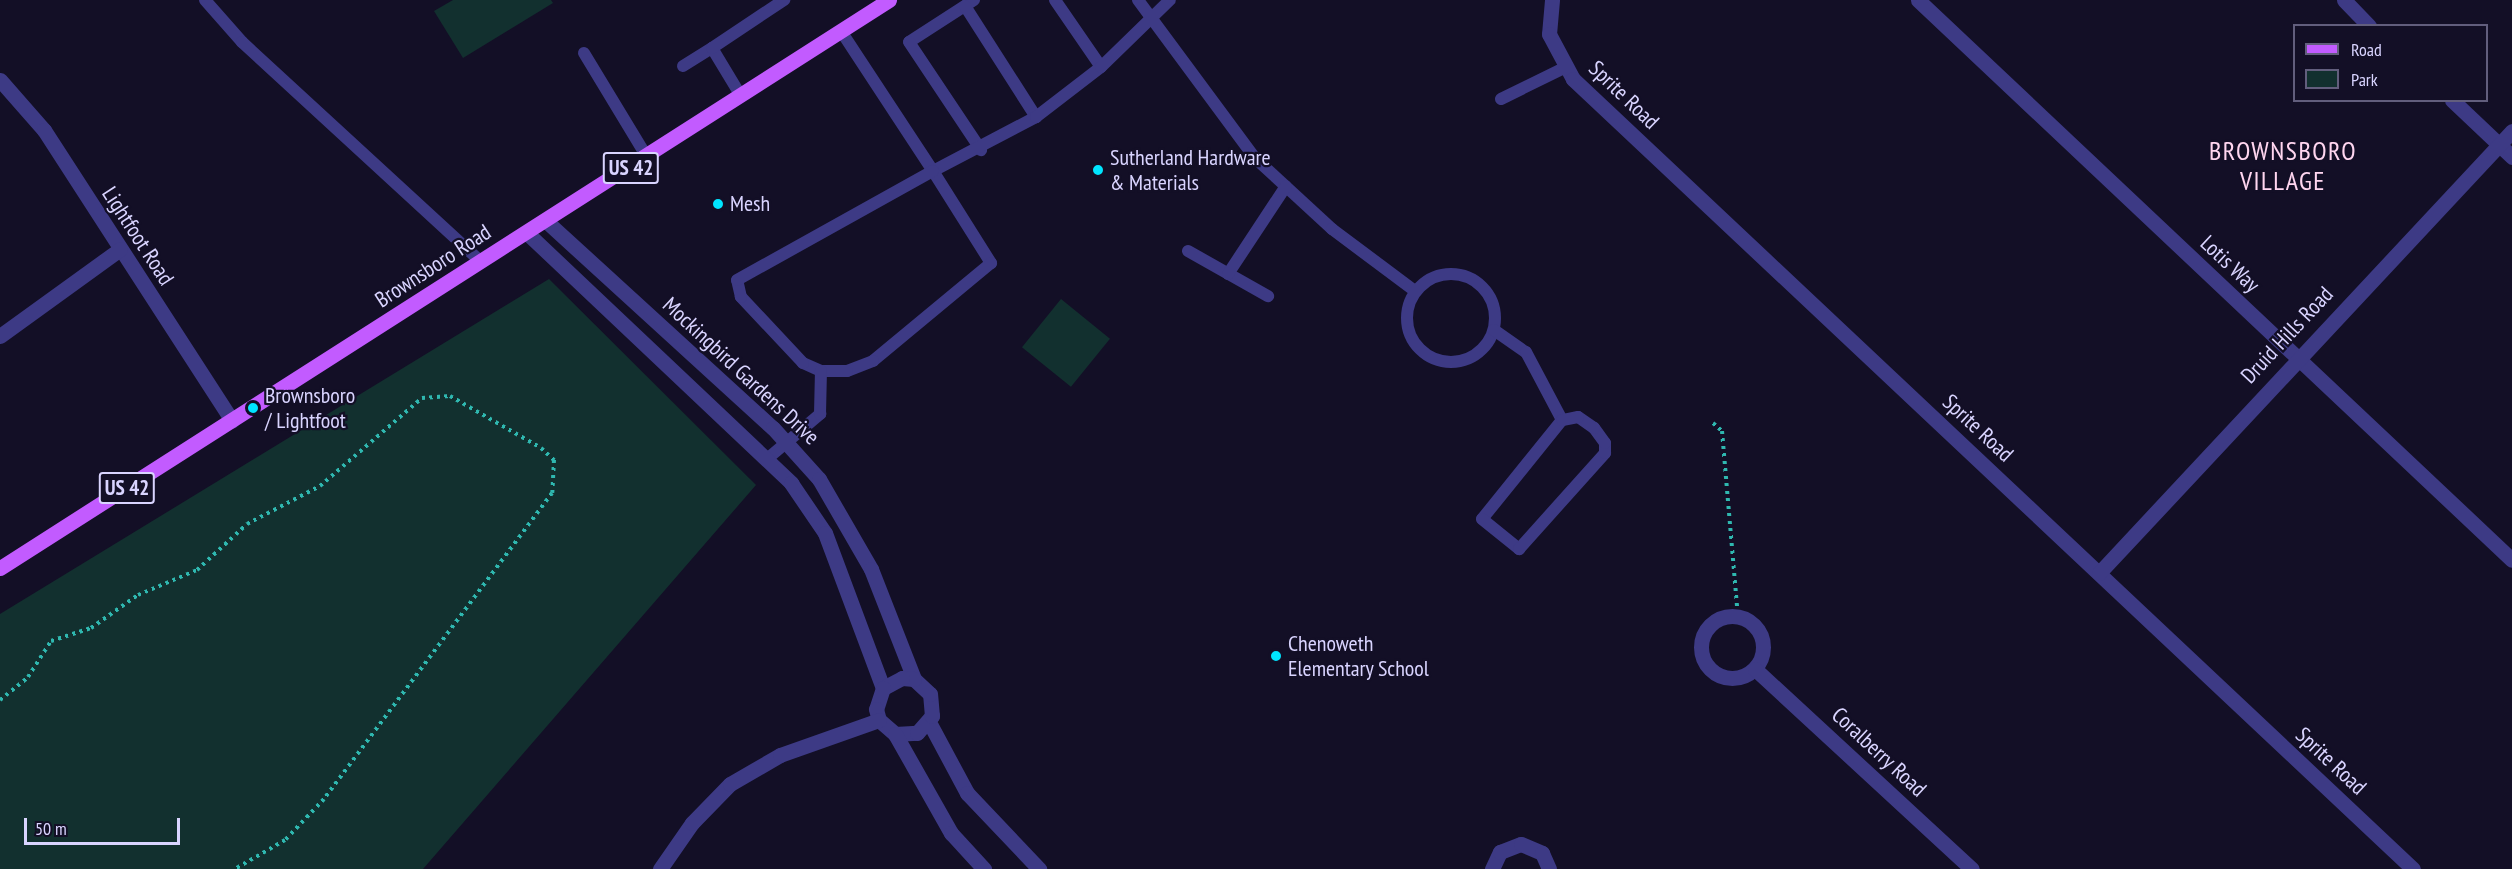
<!DOCTYPE html>
<style>
body{margin:0}
#map{position:relative;width:2512px;height:869px;overflow:hidden;background:#130f26;font-family:"PT Sans Narrow",sans-serif}
div>[style]{position:absolute}
.green>*{inset:0;background:#12302f;transform-origin:0 0}
.path>*{height:4px;margin-top:-2px;transform-origin:0;background:repeating-linear-gradient(90deg,#2fb8b0 0 3px,transparent 0 7.5px)}
.service>*{height:12px;margin:-6px;padding:0 6px;transform-origin:6px;border-radius:6px;background:#3d3a85}
.service>.ring{margin:-6px;padding:0;box-sizing:content-box;background:none;border:12px solid #3d3a85;border-radius:50%}
.minor>*{height:15px;margin:-7.5px;padding:0 7.5px;transform-origin:7.5px;border-radius:7.5px;background:#3d3a85}
.minor>.ring{margin:-7.5px;padding:0;box-sizing:content-box;background:none;border:15px solid #3d3a85;border-radius:50%}
.primary>*{height:15px;margin:-7.5px;padding:0 7.5px;transform-origin:7.5px;border-radius:7.5px;background:#c25bff}
.dots>*{width:16px;height:16px;translate:-50% -50%;box-sizing:border-box;border:3px solid #130f26;border-radius:50%}
span{translate:-50% -50%;white-space:nowrap;text-align:center;line-height:1.15;-webkit-text-stroke:4.5px #130f26;paint-order:stroke}
.shield-label span{padding:2px 4px;background:#130f26;border:2px solid;border-radius:4px;-webkit-text-stroke-width:0}
.shield-label{font-size:21px;color:#d9d4ff;font-weight:700}
.street-label{font-size:22px;color:#d9d4ff}
.poi-label{font-size:22px;color:#d9d4ff}
.left{translate:0 -50%;text-align:left}
.quarter-label{font-size:26px;color:#ffd6f0;letter-spacing:1.5px}
.legend{position:absolute;left:2293px;top:24px;width:195px;height:78px;box-sizing:border-box;background:#130f26;border:2px solid #625e7d;margin:0;padding:8px 10px;list-style:none;font-size:18px;color:#d9d4ff}
.legend li{display:flex;align-items:center;gap:12px;height:30px}
.legend b{width:30px;border:2px solid #625e7d}
.scale{position:absolute;left:24px;top:818px;width:156px;height:27px;box-sizing:border-box;border:3px solid #d9d4ff;border-top:0;padding-left:8px;font-size:18px;line-height:21px;white-space:nowrap;color:#d9d4ff;-webkit-text-stroke:4px #130f26;paint-order:stroke}
</style>
<div id="map">
<div class="green">
<i style="clip-path:polygon(453px 0,551px 0,553px 3px,463px 58px,434px 11px)"></i>
<i style="clip-path:polygon(549px 279px,756px 485px,423px 869px,0 869px,0 614px)"></i>
<i style="left:1061px;top:299px;width:63px;height:62px;rotate:39deg"></i>
</div>
<div class="path">
<i style="left:1713px;top:423px;width:12px;rotate:42deg"></i>
<i style="left:1722px;top:431px;width:186px;rotate:85.1deg"></i>
<i style="left:0;top:700px;width:36px;rotate:-39deg"></i>
<i style="left:28px;top:677px;width:43px;rotate:-57.4deg"></i>
<i style="left:51px;top:641px;width:42px;rotate:-18deg"></i>
<i style="left:91px;top:628px;width:57px;rotate:-35.1deg"></i>
<i style="left:138px;top:595px;width:64px;rotate:-23deg"></i>
<i style="left:197px;top:570px;width:68px;rotate:-42.6deg"></i>
<i style="left:247px;top:524px;width:82px;rotate:-27.5deg"></i>
<i style="left:320px;top:486px;width:135px;rotate:-40.8deg"></i>
<i style="left:422px;top:398px;width:28px;rotate:-4deg"></i>
<i style="left:450px;top:396px;width:105px;rotate:29.7deg"></i>
<i style="left:541px;top:448px;width:18px;rotate:43deg"></i>
<i style="left:554px;top:460px;width:33px;rotate:93deg"></i>
<i style="left:552px;top:493px;width:382px;rotate:126.7deg"></i>
<i style="left:324px;top:799px;width:57px;rotate:133.6deg"></i>
<i style="left:285px;top:840px;width:58px;rotate:149.9deg"></i>
</div>
<div class="service">
<i style="left:205px;top:0;width:56px;rotate:48.6deg"></i>
<i style="left:242px;top:42px;width:325px;rotate:42.6deg"></i>
<i style="left:974px;top:0;width:77px;rotate:147.1deg"></i>
<i style="left:909px;top:42px;width:130px;rotate:56.3deg"></i>
<i style="left:1055px;top:0;width:81px;rotate:55.5deg"></i>
<i style="left:1138px;top:0;width:197px;rotate:53.5deg"></i>
<i style="left:1255px;top:158px;width:105px;rotate:42.7deg"></i>
<i style="left:1332px;top:229px;width:104px;rotate:36.8deg"></i>
<i style="left:965px;top:6px;width:132px;rotate:57.4deg"></i>
<i style="left:841px;top:31px;width:168px;rotate:56.7deg"></i>
<i style="left:933px;top:171px;width:116px;rotate:-27.7deg"></i>
<i style="left:1036px;top:117px;width:82px;rotate:-37.6deg"></i>
<i style="left:1101px;top:67px;width:96px;rotate:-44.2deg"></i>
<i style="left:584px;top:53px;width:122px;rotate:58.8deg"></i>
<i style="left:683px;top:66px;width:34px;rotate:-32deg"></i>
<i style="left:741px;top:96px;width:56px;rotate:-121.1deg"></i>
<i style="left:712px;top:48px;width:87px;rotate:-33.7deg"></i>
<i style="left:1501px;top:99px;width:70px;rotate:-26.2deg"></i>
<i style="left:933px;top:171px;width:109px;rotate:57.8deg"></i>
<i style="left:991px;top:263px;width:153px;rotate:140.3deg"></i>
<i style="left:873px;top:361px;width:28px;rotate:159deg"></i>
<i style="left:847px;top:371px;width:26px;rotate:180deg"></i>
<i style="left:821px;top:371px;width:20px;rotate:-156deg"></i>
<i style="left:803px;top:363px;width:91px;rotate:-133.2deg"></i>
<i style="left:741px;top:297px;width:17px;rotate:-103deg"></i>
<i style="left:737px;top:280px;width:224px;rotate:-29.1deg"></i>
<i style="left:1188px;top:251px;width:92px;rotate:29.4deg"></i>
<i class="ring" style="left:1407px;top:274px;width:76px;height:76px"></i>
<i style="left:1228px;top:274px;width:105px;rotate:-56.6deg"></i>
<i style="left:1494px;top:330px;width:39px;rotate:35deg"></i>
<i style="left:1526px;top:352px;width:77px;rotate:62.1deg"></i>
<i style="left:1562px;top:420px;width:127px;rotate:128.9deg"></i>
<i style="left:1482px;top:519px;width:48px;rotate:39deg"></i>
<i style="left:1519px;top:549px;width:129px;rotate:-48.1deg"></i>
<i style="left:1605px;top:453px;width:10px;rotate:-90deg"></i>
<i style="left:1605px;top:443px;width:19px;rotate:-126deg"></i>
<i style="left:1594px;top:428px;width:19px;rotate:-145deg"></i>
<i style="left:1578px;top:417px;width:16px;rotate:169deg"></i>
<i style="left:767px;top:459px;width:70px;rotate:-40.3deg"></i>
<i style="left:820px;top:414px;width:43px;rotate:-88.7deg"></i>
</div>
<div class="minor">
<i style="left:1552px;top:0;width:34px;rotate:95deg"></i>
<i style="left:1549px;top:34px;width:51px;rotate:61.9deg"></i>
<i style="left:1573px;top:79px;width:1153px;rotate:43.24deg"></i>
<i style="left:1918px;top:0;width:816px;rotate:43.31deg"></i>
<i style="left:2344px;top:0;width:36px;rotate:46deg"></i>
<i style="left:0;top:80px;width:67px;rotate:48.7deg"></i>
<i style="left:44px;top:130px;width:346px;rotate:57.1deg"></i>
<i style="left:2452px;top:100px;width:83px;rotate:43.5deg"></i>
<i style="left:546px;top:221px;width:307px;rotate:42.4deg"></i>
<i style="left:773px;top:428px;width:69px;rotate:48deg"></i>
<i style="left:819px;top:479px;width:104px;rotate:60deg"></i>
<i style="left:871px;top:569px;width:118px;rotate:68.6deg"></i>
<i style="left:527px;top:233px;width:364px;rotate:43.4deg"></i>
<i style="left:791px;top:483px;width:60px;rotate:55.8deg"></i>
<i style="left:825px;top:533px;width:165px;rotate:69.5deg"></i>
<i style="left:0;top:336px;width:148px;rotate:-35.9deg"></i>
<i style="left:2099px;top:573px;width:605px;rotate:-46.94deg"></i>
<i class="ring" style="left:1701px;top:616px;width:47px;height:47px"></i>
<i style="left:1755px;top:669px;width:295px;rotate:42.7deg"></i>
<i style="left:929px;top:722px;width:81px;rotate:61.8deg"></i>
<i style="left:967px;top:793px;width:105px;rotate:46.5deg"></i>
<i style="left:895px;top:734px;width:22px;rotate:-3deg"></i>
<i style="left:917px;top:733px;width:23px;rotate:-49deg"></i>
<i style="left:932px;top:716px;width:22px;rotate:-95deg"></i>
<i style="left:930px;top:694px;width:22px;rotate:-137deg"></i>
<i style="left:914px;top:679px;width:12px;rotate:-175deg"></i>
<i style="left:902px;top:678px;width:21px;rotate:152deg"></i>
<i style="left:883px;top:688px;width:22px;rotate:108deg"></i>
<i style="left:876px;top:709px;width:11px;rotate:75deg"></i>
<i style="left:879px;top:720px;width:21px;rotate:41deg"></i>
<i style="left:895px;top:734px;width:114px;rotate:60.5deg"></i>
<i style="left:951px;top:833px;width:49px;rotate:47.5deg"></i>
<i style="left:660px;top:869px;width:56px;rotate:-55.2deg"></i>
<i style="left:692px;top:823px;width:54px;rotate:-45.7deg"></i>
<i style="left:730px;top:784px;width:58px;rotate:-30.1deg"></i>
<i style="left:780px;top:755px;width:105px;rotate:-19.5deg"></i>
<i style="left:1492px;top:869px;width:19px;rotate:-65deg"></i>
<i style="left:1500px;top:852px;width:22px;rotate:-21deg"></i>
<i style="left:1521px;top:844px;width:23px;rotate:23deg"></i>
<i style="left:1542px;top:853px;width:17px;rotate:66deg"></i>
</div>
<div class="primary">
<i style="left:0;top:568px;width:1055px;rotate:-32.58deg"></i>
</div>
<div class="dots">
<i style="left:1098px;top:170px;background:#00e5ff"></i>
<i style="left:718px;top:204px;background:#00e5ff"></i>
<i style="left:253px;top:408px;background:#00e5ff"></i>
<i style="left:1276px;top:656px;background:#00e5ff"></i>
</div>
<div class="shield-label">
<span style="left:631px;top:168px">US 42</span>
<span style="left:127px;top:488px">US 42</span>
</div>
<div class="street-label">
<span style="left:1624px;top:95px;rotate:44deg">Sprite Road</span>
<span style="left:138px;top:236px;rotate:57deg">Lightfoot Road</span>
<span style="left:2230px;top:264px;rotate:43deg">Lotis Way</span>
<span style="left:433px;top:266px;rotate:-33deg">Brownsboro Road</span>
<span style="left:2287px;top:335px;rotate:-47deg">Druid Hills Road</span>
<span style="left:741px;top:371px;rotate:43deg">Mockingbird Gardens Drive</span>
<span style="left:1978px;top:428px;rotate:43deg">Sprite Road</span>
<span style="left:1879px;top:752px;rotate:43deg">Coralberry Road</span>
<span style="left:2331px;top:761px;rotate:43deg">Sprite Road</span>
</div>
<div class="poi-label">
<span class="left" style="left:1110px;top:170px">Sutherland Hardware<br>&amp; Materials</span>
<span class="left" style="left:730px;top:204px">Mesh</span>
<span class="left" style="left:265px;top:408px">Brownsboro<br>/ Lightfoot</span>
<span class="left" style="left:1288px;top:656px">Chenoweth<br>Elementary School</span>
</div>
<div class="quarter-label">
<span style="left:2283px;top:166px">BROWNSBORO<br>VILLAGE</span>
</div>
<ul class="legend">
<li><b style="height:8px;background:#c25bff"></b>Road</li>
<li><b style="height:16px;background:#12302f"></b>Park</li>
</ul>
<div class="scale">50 m</div>
</div>
